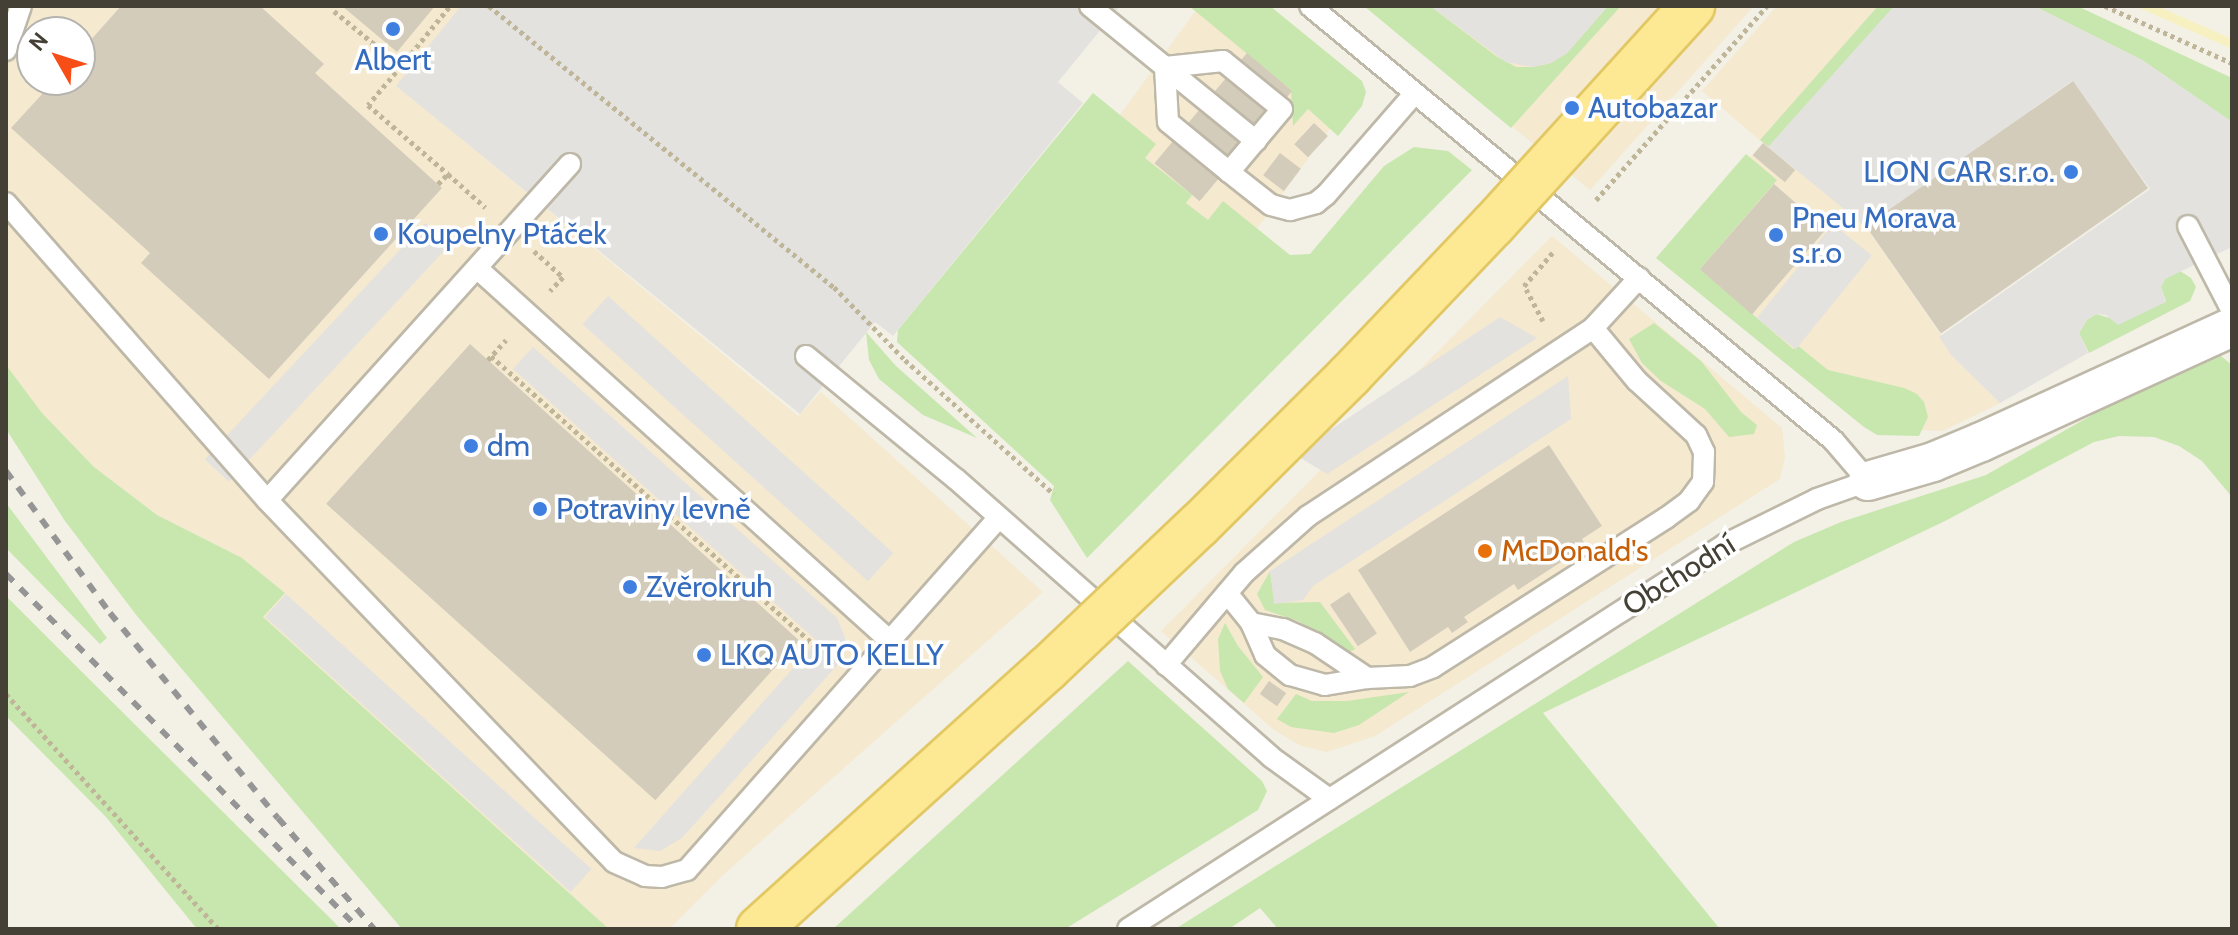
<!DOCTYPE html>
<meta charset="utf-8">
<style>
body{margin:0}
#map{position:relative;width:2238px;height:935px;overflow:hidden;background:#f3f0e6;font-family:Cabin,sans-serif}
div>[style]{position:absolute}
.commercial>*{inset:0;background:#f5e9d0;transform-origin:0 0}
.green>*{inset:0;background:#c8e7ae}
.sand>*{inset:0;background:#f7f1c1}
.parking>*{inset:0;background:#e3e2de;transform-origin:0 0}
.building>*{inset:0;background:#d4ccbb;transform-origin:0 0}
.path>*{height:5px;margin-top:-2.5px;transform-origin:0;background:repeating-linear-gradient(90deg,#bfb69a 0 4px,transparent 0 8px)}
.roads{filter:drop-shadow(2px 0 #beb8a8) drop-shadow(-2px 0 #beb8a8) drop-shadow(0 2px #beb8a8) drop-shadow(0 -2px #beb8a8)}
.service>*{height:20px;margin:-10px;padding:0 10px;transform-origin:10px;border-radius:10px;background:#fff}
.minor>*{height:38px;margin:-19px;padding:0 19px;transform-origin:19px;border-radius:19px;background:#fff}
.rail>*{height:6px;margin-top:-3px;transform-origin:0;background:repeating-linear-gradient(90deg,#959595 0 10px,transparent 0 20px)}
.bridges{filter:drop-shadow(2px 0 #e2c864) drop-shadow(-2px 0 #e2c864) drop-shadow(0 2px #e2c864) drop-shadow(0 -2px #e2c864)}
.primary-bridge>*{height:44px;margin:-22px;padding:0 22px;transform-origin:22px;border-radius:22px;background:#fde994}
.dots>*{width:22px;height:22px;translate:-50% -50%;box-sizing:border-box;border:4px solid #fff;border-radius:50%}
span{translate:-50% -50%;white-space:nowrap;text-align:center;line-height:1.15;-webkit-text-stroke:7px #fff;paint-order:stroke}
.shop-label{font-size:30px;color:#366cbe}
.left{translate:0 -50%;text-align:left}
.right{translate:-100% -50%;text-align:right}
.food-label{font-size:30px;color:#c56008}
.street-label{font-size:30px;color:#454035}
.frame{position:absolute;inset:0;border:8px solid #454035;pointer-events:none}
.north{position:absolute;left:16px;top:16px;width:80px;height:80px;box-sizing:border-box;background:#fff;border:2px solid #b5b3ae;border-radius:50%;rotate:309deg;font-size:22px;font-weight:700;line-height:32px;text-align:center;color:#454035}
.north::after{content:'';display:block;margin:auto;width:28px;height:36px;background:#f74e18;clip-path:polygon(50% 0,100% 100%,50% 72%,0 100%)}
</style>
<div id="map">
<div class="commercial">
<i style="clip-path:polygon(evenodd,6px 6px,462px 6px,397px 86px,798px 416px,821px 392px,1043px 592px,722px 876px,669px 929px,609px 929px,263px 617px,285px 593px,242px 558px,157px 515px,94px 467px,42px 413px,6px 365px,6px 6px,32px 32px,80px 32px,80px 80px,32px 80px,32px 32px)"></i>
<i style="left:1199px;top:6px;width:178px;height:168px;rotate:36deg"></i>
<i style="clip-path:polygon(1364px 6px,1754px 6px,1590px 190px)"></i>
<i style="clip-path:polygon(1777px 6px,1946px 6px,1866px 227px,1941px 335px,1952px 356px,2000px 403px,1943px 431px,1864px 427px,1659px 260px,1763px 143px,1702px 91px)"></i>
<i style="clip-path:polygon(1552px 236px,1782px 428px,1785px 457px,1780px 479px,1375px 736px,1327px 752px,1301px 746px,1274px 730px,1161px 631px)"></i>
</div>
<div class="green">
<i style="clip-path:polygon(1189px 6px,1270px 6px,1362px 81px,1366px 92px,1362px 106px,1338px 136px,1308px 109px,1293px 126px,1291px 90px)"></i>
<i style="clip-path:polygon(1364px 6px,1430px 6px,1496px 56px,1516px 67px,1533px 67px,1551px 63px,1567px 53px,1608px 6px,1621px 6px,1511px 128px)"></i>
<i style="clip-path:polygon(1878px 6px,1895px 6px,1769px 147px,1760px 140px)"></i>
<i style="clip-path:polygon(2034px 6px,2077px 6px,2232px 78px,2232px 122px,2142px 60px)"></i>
<i style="clip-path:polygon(1093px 93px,1156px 144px,1145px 158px,1192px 195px,1186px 203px,1208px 220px,1223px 201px,1290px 255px,1310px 254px,1384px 166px,1414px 147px,1448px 151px,1472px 170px,1087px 558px,1050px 500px,1054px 486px,897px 342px,898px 330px)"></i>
<i style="clip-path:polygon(1746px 154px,1777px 180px,1700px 269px,1793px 349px,1797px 345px,1828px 370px,1904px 388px,1917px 394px,1924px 402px,1928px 417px,1919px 436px,1877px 435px,1864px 427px,1656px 258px)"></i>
<i style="clip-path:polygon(2180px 271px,2191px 278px,2196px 287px,2190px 301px,2089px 353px,2079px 333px,2087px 320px,2096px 314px,2113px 319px,2166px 301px,2161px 287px,2165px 279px)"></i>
<i style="clip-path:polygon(1654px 323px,1701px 361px,1741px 412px,1757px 425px,1754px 434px,1729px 437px,1705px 409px,1661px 381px,1642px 363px,1629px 339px)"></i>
<i style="clip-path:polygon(866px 332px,896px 366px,977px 438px,923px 415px,879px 379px,869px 360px)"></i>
<i style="clip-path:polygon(2212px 355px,2221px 356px,2232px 365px,2232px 497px,2202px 461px,2179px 446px,2154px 437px,2119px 436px,2094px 442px,1945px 521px,1543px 713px,1720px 929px,1278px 929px,1260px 908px,1229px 929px,1175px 929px,1794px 542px,1841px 522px,1986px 475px,2124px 397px)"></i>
<i style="clip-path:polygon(6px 365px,42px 413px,94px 467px,157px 515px,242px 558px,285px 593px,263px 617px,609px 929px,402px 929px,137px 616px,65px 521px,6px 429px)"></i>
<i style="clip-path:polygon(6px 503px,107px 638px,100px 644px,6px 548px)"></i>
<i style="clip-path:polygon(1270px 571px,1275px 603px,1320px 602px,1355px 649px,1350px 652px,1298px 621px,1265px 610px,1257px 594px)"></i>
<i style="clip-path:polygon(6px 596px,77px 667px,341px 929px,197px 929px,106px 817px,6px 716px)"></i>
<i style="clip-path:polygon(1225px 623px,1238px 646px,1263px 677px,1244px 703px,1228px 689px,1220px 671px,1218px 639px)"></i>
<i style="clip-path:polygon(1128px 661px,1262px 781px,1267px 791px,1258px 810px,1065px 929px,833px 929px)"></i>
<i style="clip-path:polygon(1409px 692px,1359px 725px,1334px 733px,1291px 727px,1277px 719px,1296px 694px,1312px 701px,1347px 701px)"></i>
</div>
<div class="sand">
<i style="clip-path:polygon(2135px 6px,2157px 6px,2232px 39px,2232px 49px)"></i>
</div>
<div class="parking">
<i style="clip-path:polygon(461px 6px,1120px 6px,1058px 82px,1083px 103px,893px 336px,875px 322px,800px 414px,396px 86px)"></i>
<i style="clip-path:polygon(1430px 6px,1608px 6px,1567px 53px,1551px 63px,1533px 67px,1506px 62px)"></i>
<i style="clip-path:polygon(1894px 6px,2034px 6px,2142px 60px,2232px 122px,2232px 247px,2165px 279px,2161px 287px,2166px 302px,2118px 325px,2106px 315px,2096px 314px,2087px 320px,2079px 333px,2088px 353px,2000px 403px,1952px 356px,1939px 337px,2150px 189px,2072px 81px,1866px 227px,1768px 147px)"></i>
<i style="left:425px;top:223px;width:33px;height:323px;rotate:43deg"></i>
<i style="left:1833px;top:224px;width:50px;height:121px;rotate:39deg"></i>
<i style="left:608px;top:296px;width:384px;height:38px;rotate:42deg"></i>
<i style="clip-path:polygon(1500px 317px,1537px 338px,1327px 474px,1294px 454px)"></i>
<i style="clip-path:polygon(533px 347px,837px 618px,845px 637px,846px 650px,840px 662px,682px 838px,660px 851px,634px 848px,817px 641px,513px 369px)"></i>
<i style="clip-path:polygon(1568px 376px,1571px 419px,1313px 586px,1303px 600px,1274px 604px,1270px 571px)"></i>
<i style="left:286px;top:594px;width:411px;height:31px;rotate:42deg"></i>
</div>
<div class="building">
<i style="clip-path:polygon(121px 6px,260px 6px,324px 64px,315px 73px,442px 188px,269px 379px,141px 263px,150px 253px,11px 128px,55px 80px,80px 80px,80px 52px)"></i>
<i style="clip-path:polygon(342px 6px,435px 6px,397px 52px)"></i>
<i style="left:1247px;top:53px;width:59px;height:144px;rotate:40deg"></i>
<i style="left:2073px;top:81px;width:131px;height:253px;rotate:55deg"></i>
<i style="left:1314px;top:123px;width:19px;height:29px;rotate:43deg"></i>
<i style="left:1763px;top:143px;width:42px;height:16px;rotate:40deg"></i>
<i style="left:1280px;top:153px;width:26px;height:28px;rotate:37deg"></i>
<i style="left:1774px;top:184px;width:69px;height:113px;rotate:41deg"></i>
<i style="left:470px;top:344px;width:443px;height:215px;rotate:42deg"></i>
<i style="clip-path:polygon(1549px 445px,1602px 526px,1582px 539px,1586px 546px,1518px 590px,1514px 584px,1464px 617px,1468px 622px,1452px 633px,1448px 627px,1410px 652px,1358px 570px)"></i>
<i style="left:1349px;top:592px;width:50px;height:23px;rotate:56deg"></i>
<i style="left:1269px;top:681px;width:21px;height:16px;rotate:35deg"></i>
</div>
<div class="path">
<i style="left:489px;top:6px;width:445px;rotate:39.2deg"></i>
<i style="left:834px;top:287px;width:102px;rotate:45.8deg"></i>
<i style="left:905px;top:360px;width:200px;rotate:42deg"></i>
<i style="left:2105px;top:6px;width:139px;rotate:24.2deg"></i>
<i style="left:334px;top:11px;width:87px;rotate:39.4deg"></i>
<i style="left:401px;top:66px;width:77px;rotate:-50.8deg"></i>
<i style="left:401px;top:66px;width:51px;rotate:130.2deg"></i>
<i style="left:368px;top:105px;width:106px;rotate:40.8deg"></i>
<i style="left:438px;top:184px;width:14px;rotate:-45deg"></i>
<i style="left:448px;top:174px;width:50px;rotate:41.7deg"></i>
<i style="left:1596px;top:200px;width:259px;rotate:-48.6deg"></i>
<i style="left:534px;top:251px;width:39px;rotate:42deg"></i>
<i style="left:563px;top:277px;width:19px;rotate:133deg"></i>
<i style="left:1543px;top:321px;width:40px;rotate:-118deg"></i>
<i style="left:1524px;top:286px;width:46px;rotate:-49.4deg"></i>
<i style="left:491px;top:356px;width:433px;rotate:41.8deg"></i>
<i style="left:488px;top:360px;width:27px;rotate:-48deg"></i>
<i style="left:6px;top:694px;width:316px;rotate:47.9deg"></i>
</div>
<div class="roads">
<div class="service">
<i style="left:1090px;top:6px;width:214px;rotate:39.1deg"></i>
<i style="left:6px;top:50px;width:46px;rotate:-71.2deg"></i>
<i style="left:570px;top:164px;width:452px;rotate:132deg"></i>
<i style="left:267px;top:500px;width:501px;rotate:46.21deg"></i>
<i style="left:614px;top:862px;width:34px;rotate:24deg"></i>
<i style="left:645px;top:876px;width:17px;rotate:3deg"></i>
<i style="left:662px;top:877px;width:26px;rotate:-16deg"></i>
<i style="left:687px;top:870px;width:469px;rotate:-48.5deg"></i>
<i style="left:1229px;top:172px;width:82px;rotate:-49.9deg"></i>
<i style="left:1282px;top:109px;width:76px;rotate:-140.9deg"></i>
<i style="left:1223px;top:61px;width:58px;rotate:174.1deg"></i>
<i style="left:1165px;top:67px;width:55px;rotate:86.9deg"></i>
<i style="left:1168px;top:122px;width:79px;rotate:39.3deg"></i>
<i style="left:1229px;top:172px;width:53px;rotate:38.2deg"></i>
<i style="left:1271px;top:205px;width:20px;rotate:15deg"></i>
<i style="left:1290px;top:210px;width:27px;rotate:-15deg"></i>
<i style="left:1316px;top:203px;width:13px;rotate:-39deg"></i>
<i style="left:1326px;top:195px;width:134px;rotate:-48.9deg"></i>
<i style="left:6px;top:203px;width:395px;rotate:48.7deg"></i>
<i style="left:2188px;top:226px;width:96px;rotate:62.6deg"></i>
<i style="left:478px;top:269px;width:555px;rotate:42.08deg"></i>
<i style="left:806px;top:356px;width:194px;rotate:39.4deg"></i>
<i style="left:956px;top:479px;width:420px;rotate:41.4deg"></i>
<i style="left:1271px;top:757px;width:72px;rotate:35.9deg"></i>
<i style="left:1227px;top:593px;width:38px;rotate:51deg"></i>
<i style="left:1251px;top:623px;width:33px;rotate:11deg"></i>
<i style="left:1283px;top:629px;width:35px;rotate:24deg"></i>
<i style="left:1315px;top:643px;width:63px;rotate:33.9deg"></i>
<i style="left:1367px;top:678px;width:43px;rotate:-2.7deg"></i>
<i style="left:1410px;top:676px;width:25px;rotate:-21deg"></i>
<i style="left:1433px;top:667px;width:277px;rotate:-32.6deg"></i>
<i style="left:1666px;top:518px;width:29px;rotate:-36deg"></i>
<i style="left:1689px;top:501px;width:24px;rotate:-54deg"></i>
<i style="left:1703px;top:482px;width:30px;rotate:-88deg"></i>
<i style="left:1704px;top:452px;width:19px;rotate:-115deg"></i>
<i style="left:1696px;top:435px;width:80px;rotate:-137.5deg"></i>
<i style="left:1637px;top:381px;width:69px;rotate:-129.7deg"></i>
<i style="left:1251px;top:623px;width:35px;rotate:66deg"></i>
<i style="left:1265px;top:655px;width:32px;rotate:39deg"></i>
<i style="left:1290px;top:675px;width:36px;rotate:16deg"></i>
<i style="left:1325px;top:685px;width:43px;rotate:-9.5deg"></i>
<i style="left:1166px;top:665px;width:121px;rotate:-49.7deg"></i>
<i style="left:1244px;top:573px;width:86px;rotate:-41.7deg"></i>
<i style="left:1308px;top:516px;width:341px;rotate:-33.4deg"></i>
<i style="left:1593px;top:328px;width:68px;rotate:-47.4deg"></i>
<i style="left:1128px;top:929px;width:709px;rotate:-32.79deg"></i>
<i style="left:1724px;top:545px;width:104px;rotate:-26.3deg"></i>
<i style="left:1817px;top:499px;width:54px;rotate:-19.4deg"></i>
<i style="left:1868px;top:481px;width:52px;rotate:-130.4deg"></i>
<i style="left:1834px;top:441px;width:681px;rotate:-140.3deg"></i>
</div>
<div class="minor">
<i style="left:1868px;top:481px;width:68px;rotate:-16.3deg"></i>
<i style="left:1933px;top:462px;width:52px;rotate:-22.6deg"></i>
<i style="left:1981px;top:442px;width:276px;rotate:-24.6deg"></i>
</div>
</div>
<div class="rail">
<i style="left:6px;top:471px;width:176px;rotate:53.8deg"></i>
<i style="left:110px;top:613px;width:265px;rotate:50.7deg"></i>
<i style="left:278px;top:818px;width:147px;rotate:49.1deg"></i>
<i style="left:6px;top:574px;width:501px;rotate:45.16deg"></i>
</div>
<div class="bridges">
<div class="primary-bridge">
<i style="left:759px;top:929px;width:388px;rotate:-42.1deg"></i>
<i style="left:1047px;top:669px;width:209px;rotate:-43.5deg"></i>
<i style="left:1199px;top:525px;width:213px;rotate:-44.8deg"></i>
<i style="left:1350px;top:375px;width:207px;rotate:-46.4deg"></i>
<i style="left:1493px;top:225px;width:296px;rotate:-47.7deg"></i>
</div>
</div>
<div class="dots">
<i style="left:393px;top:29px;background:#3f7fe0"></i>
<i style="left:1572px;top:108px;background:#3f7fe0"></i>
<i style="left:2071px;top:172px;background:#3f7fe0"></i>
<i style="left:381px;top:234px;background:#3f7fe0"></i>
<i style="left:1776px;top:235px;background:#3f7fe0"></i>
<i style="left:471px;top:446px;background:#3f7fe0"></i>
<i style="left:540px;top:509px;background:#3f7fe0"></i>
<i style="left:1485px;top:551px;background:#e8710a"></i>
<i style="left:630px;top:587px;background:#3f7fe0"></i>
<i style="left:704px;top:655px;background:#3f7fe0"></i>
</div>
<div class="shop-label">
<span style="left:393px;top:60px">Albert</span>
<span class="left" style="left:1588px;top:108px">Autobazar</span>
<span class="right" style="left:2055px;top:172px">LION CAR s.r.o.</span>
<span class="left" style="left:1792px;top:235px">Pneu Morava<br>s.r.o</span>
<span class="left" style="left:397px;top:234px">Koupelny Ptáček</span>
<span class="left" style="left:487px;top:446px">dm</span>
<span class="left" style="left:556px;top:509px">Potraviny levně</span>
<span class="left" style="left:646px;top:587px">Zvěrokruh</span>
<span class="left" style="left:720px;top:655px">LKQ AUTO KELLY</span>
</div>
<div class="food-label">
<span class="left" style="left:1501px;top:551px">McDonald's</span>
</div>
<div class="street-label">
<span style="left:1679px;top:575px;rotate:-32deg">Obchodní</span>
</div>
<div class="frame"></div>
<div class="north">N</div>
</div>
